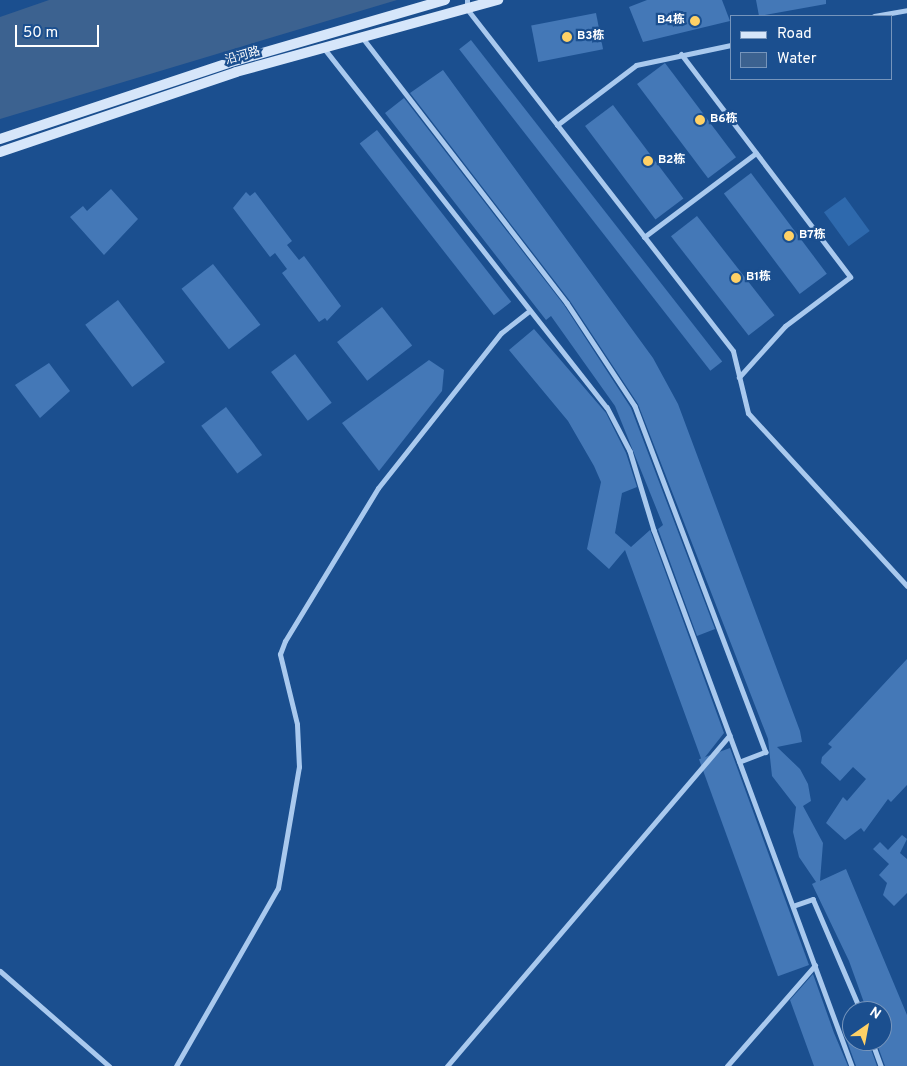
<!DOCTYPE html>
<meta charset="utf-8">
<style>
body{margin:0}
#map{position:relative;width:907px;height:1066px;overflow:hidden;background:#1b4f8f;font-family:Overpass,"Noto Sans SC",sans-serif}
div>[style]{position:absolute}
.green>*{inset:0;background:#2e69ad;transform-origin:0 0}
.water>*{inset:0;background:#3c6290}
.building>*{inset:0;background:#4478b7;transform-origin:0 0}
.pedestrian>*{height:4.5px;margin:-2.25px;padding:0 2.25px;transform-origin:2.25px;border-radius:2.25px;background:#a9c9ee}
.minor>*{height:5px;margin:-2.5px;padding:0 2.5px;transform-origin:2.5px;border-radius:2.5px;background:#a9c9ee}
.secondary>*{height:10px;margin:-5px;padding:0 5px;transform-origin:5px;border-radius:5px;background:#d6e6fa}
.dots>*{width:14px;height:14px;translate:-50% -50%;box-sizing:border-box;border:2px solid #1b4f8f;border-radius:50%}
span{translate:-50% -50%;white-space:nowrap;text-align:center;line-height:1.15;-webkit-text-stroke:4.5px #1b4f8f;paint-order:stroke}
.poi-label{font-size:12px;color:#fff;font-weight:700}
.right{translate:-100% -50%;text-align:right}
.left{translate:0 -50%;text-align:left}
.street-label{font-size:12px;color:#fff}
.legend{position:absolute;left:730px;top:15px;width:162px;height:65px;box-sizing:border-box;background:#1b4f8f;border:1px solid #7695bc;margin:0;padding:6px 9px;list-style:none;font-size:15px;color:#fff}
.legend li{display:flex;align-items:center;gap:10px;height:25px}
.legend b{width:25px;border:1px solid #7695bc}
.north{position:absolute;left:842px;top:1001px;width:50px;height:50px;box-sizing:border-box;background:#1b4f8f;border:1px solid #7695bc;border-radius:50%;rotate:33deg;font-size:14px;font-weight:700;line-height:20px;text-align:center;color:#fff}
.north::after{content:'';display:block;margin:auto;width:18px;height:22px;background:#ffd166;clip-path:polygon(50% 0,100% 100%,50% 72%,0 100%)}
.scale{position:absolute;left:15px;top:25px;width:84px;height:22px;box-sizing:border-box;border:2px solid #fff;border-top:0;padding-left:6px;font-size:15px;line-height:18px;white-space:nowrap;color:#fff;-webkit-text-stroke:4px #1b4f8f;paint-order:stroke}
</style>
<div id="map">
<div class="green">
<i style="left:845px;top:197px;width:42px;height:26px;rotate:54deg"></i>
</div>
<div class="water">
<i style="clip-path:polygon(49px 0,397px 0,0 119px,0 17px)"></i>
</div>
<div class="building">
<i style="clip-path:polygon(647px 0,722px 0,730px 21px,643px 42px,629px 7px)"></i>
<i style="clip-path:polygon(756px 0,826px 0,826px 4px,759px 16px)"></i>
<i style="left:596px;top:13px;width:37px;height:66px;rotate:79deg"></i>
<i style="left:471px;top:40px;width:408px;height:15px;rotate:52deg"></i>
<i style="left:665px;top:63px;width:118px;height:35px;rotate:53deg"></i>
<i style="clip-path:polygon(443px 70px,653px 358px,678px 404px,800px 731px,802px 742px,777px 747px,800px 769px,808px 784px,811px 801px,803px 806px,823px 843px,820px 881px,846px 869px,907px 1015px,907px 1066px,885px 1066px,876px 1041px,882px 1041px,882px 1007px,867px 1011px,849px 961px,812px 884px,816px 882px,799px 857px,793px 832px,796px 807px,772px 776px,768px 739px,638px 404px,570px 301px,410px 93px)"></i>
<i style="clip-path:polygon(404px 98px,564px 305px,631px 408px,715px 629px,697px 636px,658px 529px,663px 525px,615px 406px,551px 316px,546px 320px,385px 113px)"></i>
<i style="left:613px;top:105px;width:117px;height:35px;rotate:53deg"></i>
<i style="left:377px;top:130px;width:218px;height:22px;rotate:52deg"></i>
<i style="left:751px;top:173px;width:126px;height:34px;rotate:53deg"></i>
<i style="clip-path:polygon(111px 189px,138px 219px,104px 255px,70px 217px,83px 206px,87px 211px)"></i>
<i style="clip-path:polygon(246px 192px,250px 196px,255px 192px,292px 241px,287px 245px,299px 260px,304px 256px,341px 306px,327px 321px,325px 318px,319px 322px,282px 273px,287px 269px,275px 253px,270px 257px,233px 208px)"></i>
<i style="left:697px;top:216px;width:126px;height:33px;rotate:52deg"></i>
<i style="left:213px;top:264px;width:77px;height:40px;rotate:52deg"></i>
<i style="left:118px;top:300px;width:78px;height:41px;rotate:53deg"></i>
<i style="left:382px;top:307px;width:49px;height:57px;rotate:52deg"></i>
<i style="clip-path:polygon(534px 329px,606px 413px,626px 453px,637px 487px,622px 493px,615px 533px,631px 547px,650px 530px,724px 733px,702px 761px,625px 550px,609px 569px,587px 549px,601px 482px,594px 466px,568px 421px,509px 350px)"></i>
<i style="left:295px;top:354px;width:61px;height:30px;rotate:53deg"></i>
<i style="clip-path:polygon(429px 360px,444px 370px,442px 391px,379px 471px,342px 423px)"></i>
<i style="clip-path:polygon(49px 363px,70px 391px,40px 418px,15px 385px)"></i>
<i style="left:226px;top:407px;width:60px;height:31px;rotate:53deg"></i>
<i style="clip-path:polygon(907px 659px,907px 785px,891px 802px,888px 799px,864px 832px,861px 828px,845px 840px,826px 823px,843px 797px,847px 801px,866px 779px,853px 767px,840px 781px,821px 763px,822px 757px,832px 747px,828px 744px)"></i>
<i style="left:730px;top:748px;width:231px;height:33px;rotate:70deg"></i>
<i style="clip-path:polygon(902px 835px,907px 839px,900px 853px,907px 859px,907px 893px,894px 906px,883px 895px,887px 883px,879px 875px,889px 864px,873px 849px,880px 842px,888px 850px)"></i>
<i style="clip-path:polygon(813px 974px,834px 1033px,848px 1066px,814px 1066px,790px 1000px)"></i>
<i style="clip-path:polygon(852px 1027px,852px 1041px,868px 1041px,877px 1066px,856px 1066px,843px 1030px)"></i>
</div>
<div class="pedestrian">
<i style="left:363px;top:38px;width:334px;rotate:52.4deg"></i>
<i style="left:567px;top:303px;width:123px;rotate:56.6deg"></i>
<i style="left:635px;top:406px;width:370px;rotate:69.3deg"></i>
<i style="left:766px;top:752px;width:28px;rotate:159deg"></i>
<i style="left:324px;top:48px;width:457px;rotate:51.8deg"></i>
<i style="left:607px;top:407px;width:50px;rotate:62.4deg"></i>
<i style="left:630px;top:451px;width:83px;rotate:73.1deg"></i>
<i style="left:654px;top:530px;width:571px;rotate:69.73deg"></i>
<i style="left:793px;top:906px;width:21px;rotate:-19deg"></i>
<i style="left:813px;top:899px;width:122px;rotate:66.8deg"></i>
<i style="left:872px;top:1041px;width:27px;rotate:70deg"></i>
</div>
<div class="minor">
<i style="left:467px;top:0;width:9px;rotate:90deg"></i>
<i style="left:467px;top:9px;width:433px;rotate:52.1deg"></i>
<i style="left:733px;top:351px;width:64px;rotate:76.4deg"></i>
<i style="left:748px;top:413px;width:235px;rotate:47.4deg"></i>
<i style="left:874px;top:16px;width:34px;rotate:-10deg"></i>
<i style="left:681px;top:54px;width:280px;rotate:52.8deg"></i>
<i style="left:850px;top:277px;width:81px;rotate:143deg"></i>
<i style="left:785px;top:326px;width:69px;rotate:132deg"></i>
<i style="left:557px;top:125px;width:99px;rotate:-37.2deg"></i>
<i style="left:636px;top:65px;width:97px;rotate:-11.9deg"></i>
<i style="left:644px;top:237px;width:140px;rotate:-36.9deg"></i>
<i style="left:0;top:971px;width:145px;rotate:41.1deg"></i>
<i style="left:176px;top:1066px;width:205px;rotate:-60.2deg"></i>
<i style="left:278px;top:888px;width:123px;rotate:-80.2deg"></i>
<i style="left:299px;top:767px;width:43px;rotate:-92.7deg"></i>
<i style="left:297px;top:724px;width:72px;rotate:-103.7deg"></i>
<i style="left:280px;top:654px;width:14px;rotate:-69deg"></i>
<i style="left:285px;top:641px;width:179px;rotate:-58.7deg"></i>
<i style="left:378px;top:488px;width:198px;rotate:-51.6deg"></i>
<i style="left:501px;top:333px;width:34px;rotate:-38deg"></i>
<i style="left:447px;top:1066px;width:435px;rotate:-49.5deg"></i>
<i style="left:727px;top:1066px;width:134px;rotate:-48.9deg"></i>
</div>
<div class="secondary">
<i style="left:0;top:139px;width:240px;rotate:-18.4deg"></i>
<i style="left:228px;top:63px;width:226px;rotate:-16.2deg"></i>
<i style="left:0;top:152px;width:249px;rotate:-18.7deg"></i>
<i style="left:236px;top:72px;width:272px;rotate:-15.4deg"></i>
</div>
<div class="dots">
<i style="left:695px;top:21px;background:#ffd166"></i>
<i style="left:567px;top:37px;background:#ffd166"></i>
<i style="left:700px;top:120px;background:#ffd166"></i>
<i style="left:648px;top:161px;background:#ffd166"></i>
<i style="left:789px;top:236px;background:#ffd166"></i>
<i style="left:736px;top:278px;background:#ffd166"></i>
</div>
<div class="poi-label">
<span class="right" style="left:685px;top:21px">B4栋</span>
<span class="left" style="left:577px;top:37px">B3栋</span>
<span class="left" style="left:710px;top:120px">B6栋</span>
<span class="left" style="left:658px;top:161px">B2栋</span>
<span class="left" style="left:799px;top:236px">B7栋</span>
<span class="left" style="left:746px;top:278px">B1栋</span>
</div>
<div class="street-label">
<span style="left:243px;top:57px;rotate:-16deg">沿河路</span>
</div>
<ul class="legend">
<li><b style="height:6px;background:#d6e6fa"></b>Road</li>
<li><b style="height:14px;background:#3c6290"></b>Water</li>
</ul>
<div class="north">N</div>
<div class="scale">50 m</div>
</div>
